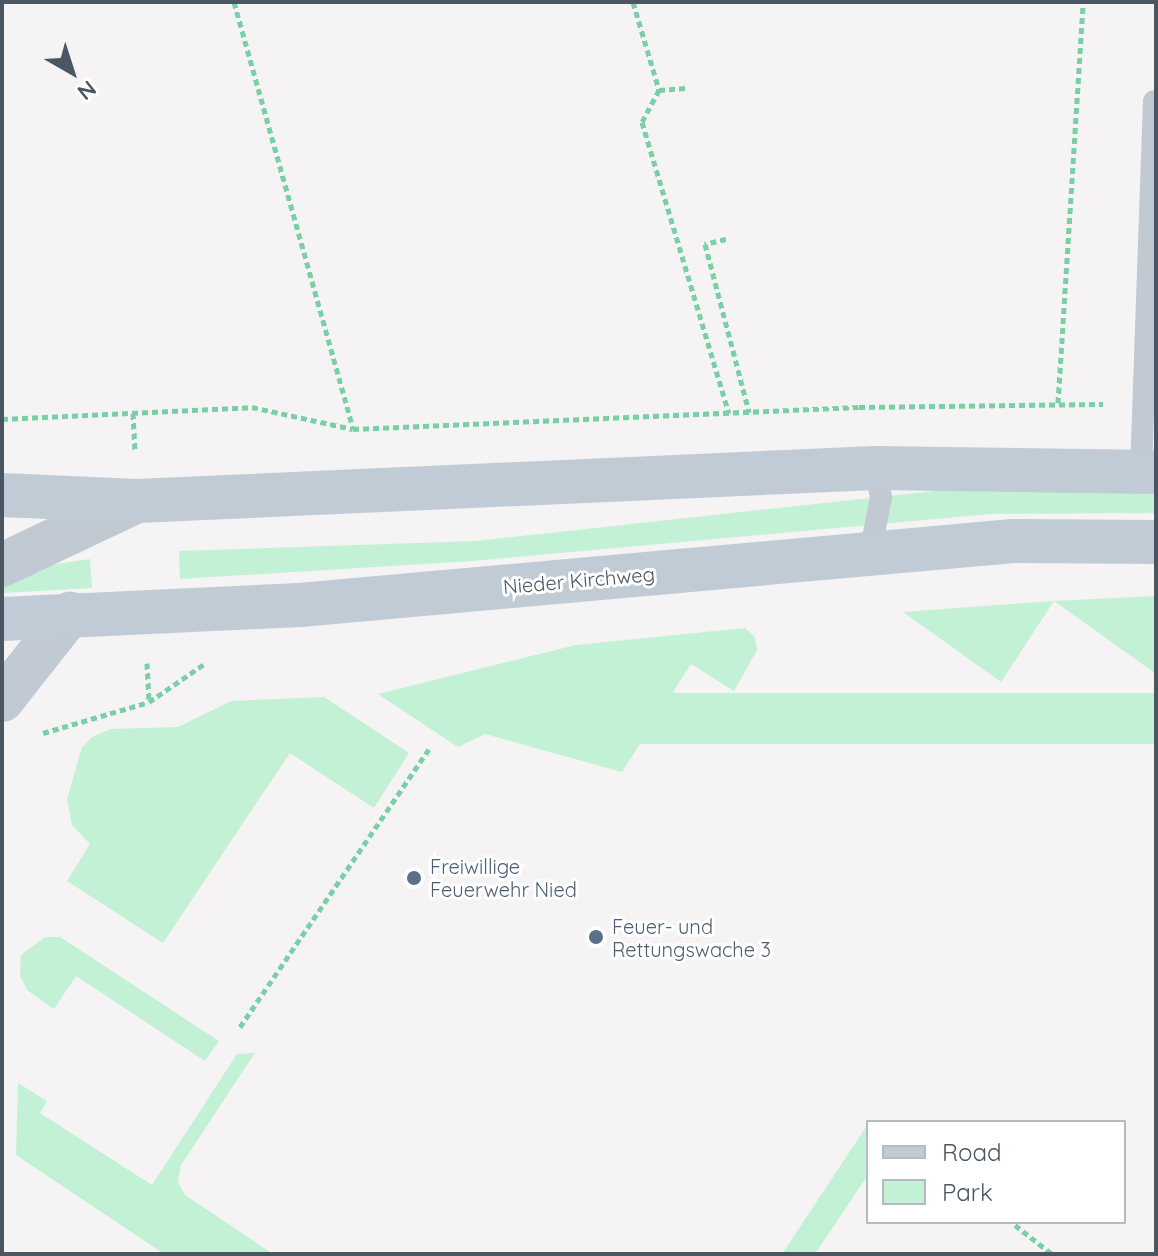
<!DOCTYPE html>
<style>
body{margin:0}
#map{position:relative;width:1158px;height:1256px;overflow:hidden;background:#f5f3f3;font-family:Quicksand,sans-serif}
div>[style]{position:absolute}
.green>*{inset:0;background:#c3f1d5;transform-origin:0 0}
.path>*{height:5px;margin-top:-2.5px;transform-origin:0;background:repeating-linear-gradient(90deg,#7ad0a6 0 6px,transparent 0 10px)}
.lane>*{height:22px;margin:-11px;padding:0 11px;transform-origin:11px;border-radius:11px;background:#c1cad2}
.street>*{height:44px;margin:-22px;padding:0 22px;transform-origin:22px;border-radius:22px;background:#c1cad2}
.secondary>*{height:44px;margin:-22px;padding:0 22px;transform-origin:22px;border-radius:22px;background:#c1cbd6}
.dots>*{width:22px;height:22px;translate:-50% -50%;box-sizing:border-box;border:4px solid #fff;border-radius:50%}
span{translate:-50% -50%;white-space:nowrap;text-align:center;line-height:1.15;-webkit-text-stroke:6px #fff;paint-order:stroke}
.street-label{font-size:20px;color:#4a5661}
.service-label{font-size:20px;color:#4e5e75}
.left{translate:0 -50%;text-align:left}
.frame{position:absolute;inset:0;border:4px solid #4a5661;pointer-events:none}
.legend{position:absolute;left:866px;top:1120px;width:260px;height:104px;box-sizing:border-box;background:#fff;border:2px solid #b7bbc0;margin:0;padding:10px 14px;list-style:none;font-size:24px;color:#4a5661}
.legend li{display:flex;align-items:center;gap:16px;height:40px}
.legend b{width:40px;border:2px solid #b7bbc0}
.north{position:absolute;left:32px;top:32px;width:80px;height:80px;-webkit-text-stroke:6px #fff;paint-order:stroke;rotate:141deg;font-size:22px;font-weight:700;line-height:32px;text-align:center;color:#4a5661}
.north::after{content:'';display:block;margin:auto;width:28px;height:36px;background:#4a5661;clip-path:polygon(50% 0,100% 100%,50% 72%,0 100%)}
</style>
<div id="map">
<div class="green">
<i style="clip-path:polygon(990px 485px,1156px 494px,1156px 513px,990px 514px,472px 561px,180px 579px,179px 551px,476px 541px)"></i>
<i style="clip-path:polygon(90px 559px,92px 588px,2px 593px,2px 587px,30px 568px)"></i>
<i style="clip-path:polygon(1156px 596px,1156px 674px,1054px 601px,1001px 682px,903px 612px,1054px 601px)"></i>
<i style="clip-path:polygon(745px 628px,755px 637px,757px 650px,734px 691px,691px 664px,622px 772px,485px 734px,458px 747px,378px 694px,576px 645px)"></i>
<i style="left:1156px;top:693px;width:51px;height:516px;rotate:90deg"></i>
<i style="clip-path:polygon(324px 697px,409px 753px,374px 808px,290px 753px,163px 943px,67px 881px,90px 844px,72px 825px,67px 799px,82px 747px,92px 737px,111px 729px,178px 727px,231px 701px)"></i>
<i style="clip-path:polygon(45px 937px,60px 937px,219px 1041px,205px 1061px,76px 976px,54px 1009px,27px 990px,20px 976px,21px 955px)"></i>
<i style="clip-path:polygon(255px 1053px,181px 1165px,178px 1182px,185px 1195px,273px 1254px,164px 1254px,16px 1155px,18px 1083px,47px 1101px,40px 1113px,152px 1185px,237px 1054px)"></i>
<i style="clip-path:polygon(868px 1124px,868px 1175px,815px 1254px,782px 1254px)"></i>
</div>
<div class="path">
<i style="left:234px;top:2px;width:443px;rotate:74.4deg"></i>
<i style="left:633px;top:2px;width:92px;rotate:73.5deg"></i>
<i style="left:659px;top:90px;width:36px;rotate:118deg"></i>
<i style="left:642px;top:122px;width:304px;rotate:73.4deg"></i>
<i style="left:659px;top:90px;width:27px;rotate:-4deg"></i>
<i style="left:726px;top:239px;width:22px;rotate:167deg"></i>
<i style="left:705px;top:244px;width:174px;rotate:75.3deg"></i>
<i style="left:1058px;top:403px;width:402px;rotate:-86.4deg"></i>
<i style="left:133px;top:413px;width:37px;rotate:87deg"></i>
<i style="left:2px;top:419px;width:250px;rotate:-2.7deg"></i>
<i style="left:252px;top:407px;width:103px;rotate:12.3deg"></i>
<i style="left:353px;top:429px;width:506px;rotate:-2.49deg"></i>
<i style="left:859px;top:407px;width:244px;rotate:-0.7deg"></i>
<i style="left:147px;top:663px;width:38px;rotate:87deg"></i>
<i style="left:43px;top:733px;width:110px;rotate:-16.3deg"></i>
<i style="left:149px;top:702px;width:67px;rotate:-34.6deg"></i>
<i style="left:240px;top:1027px;width:336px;rotate:-55.8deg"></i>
<i style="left:1015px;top:1225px;width:47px;rotate:38.1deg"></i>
</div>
<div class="lane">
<i style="left:1141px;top:472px;width:371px;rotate:-88deg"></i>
<i style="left:870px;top:554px;width:58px;rotate:-79.1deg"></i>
<i style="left:881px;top:497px;width:30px;rotate:-102deg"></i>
</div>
<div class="street">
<i style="left:2px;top:565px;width:149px;rotate:-25.4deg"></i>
<i style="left:2px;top:700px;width:110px;rotate:-51.7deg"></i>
</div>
<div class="secondary">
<i style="left:2px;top:495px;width:135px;rotate:2.5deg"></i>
<i style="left:137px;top:501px;width:739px;rotate:-2.56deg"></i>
<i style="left:875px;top:468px;width:281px;rotate:0.8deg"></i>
<i style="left:2px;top:619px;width:298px;rotate:-2.7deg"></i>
<i style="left:300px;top:605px;width:716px;rotate:-5.13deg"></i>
<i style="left:1013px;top:541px;width:143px;rotate:0.4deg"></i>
</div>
<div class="dots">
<i style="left:414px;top:878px;background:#5c6f8a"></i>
<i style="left:596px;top:937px;background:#5c6f8a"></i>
</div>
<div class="street-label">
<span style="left:579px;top:580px;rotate:-5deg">Nieder Kirchweg</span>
</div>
<div class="service-label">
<span class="left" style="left:430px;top:878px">Freiwillige<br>Feuerwehr Nied</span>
<span class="left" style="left:612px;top:938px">Feuer- und<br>Rettungswache 3</span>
</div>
<div class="frame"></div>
<ul class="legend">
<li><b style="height:10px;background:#c1cbd6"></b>Road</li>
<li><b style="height:22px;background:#c3f1d5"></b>Park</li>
</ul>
<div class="north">N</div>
</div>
